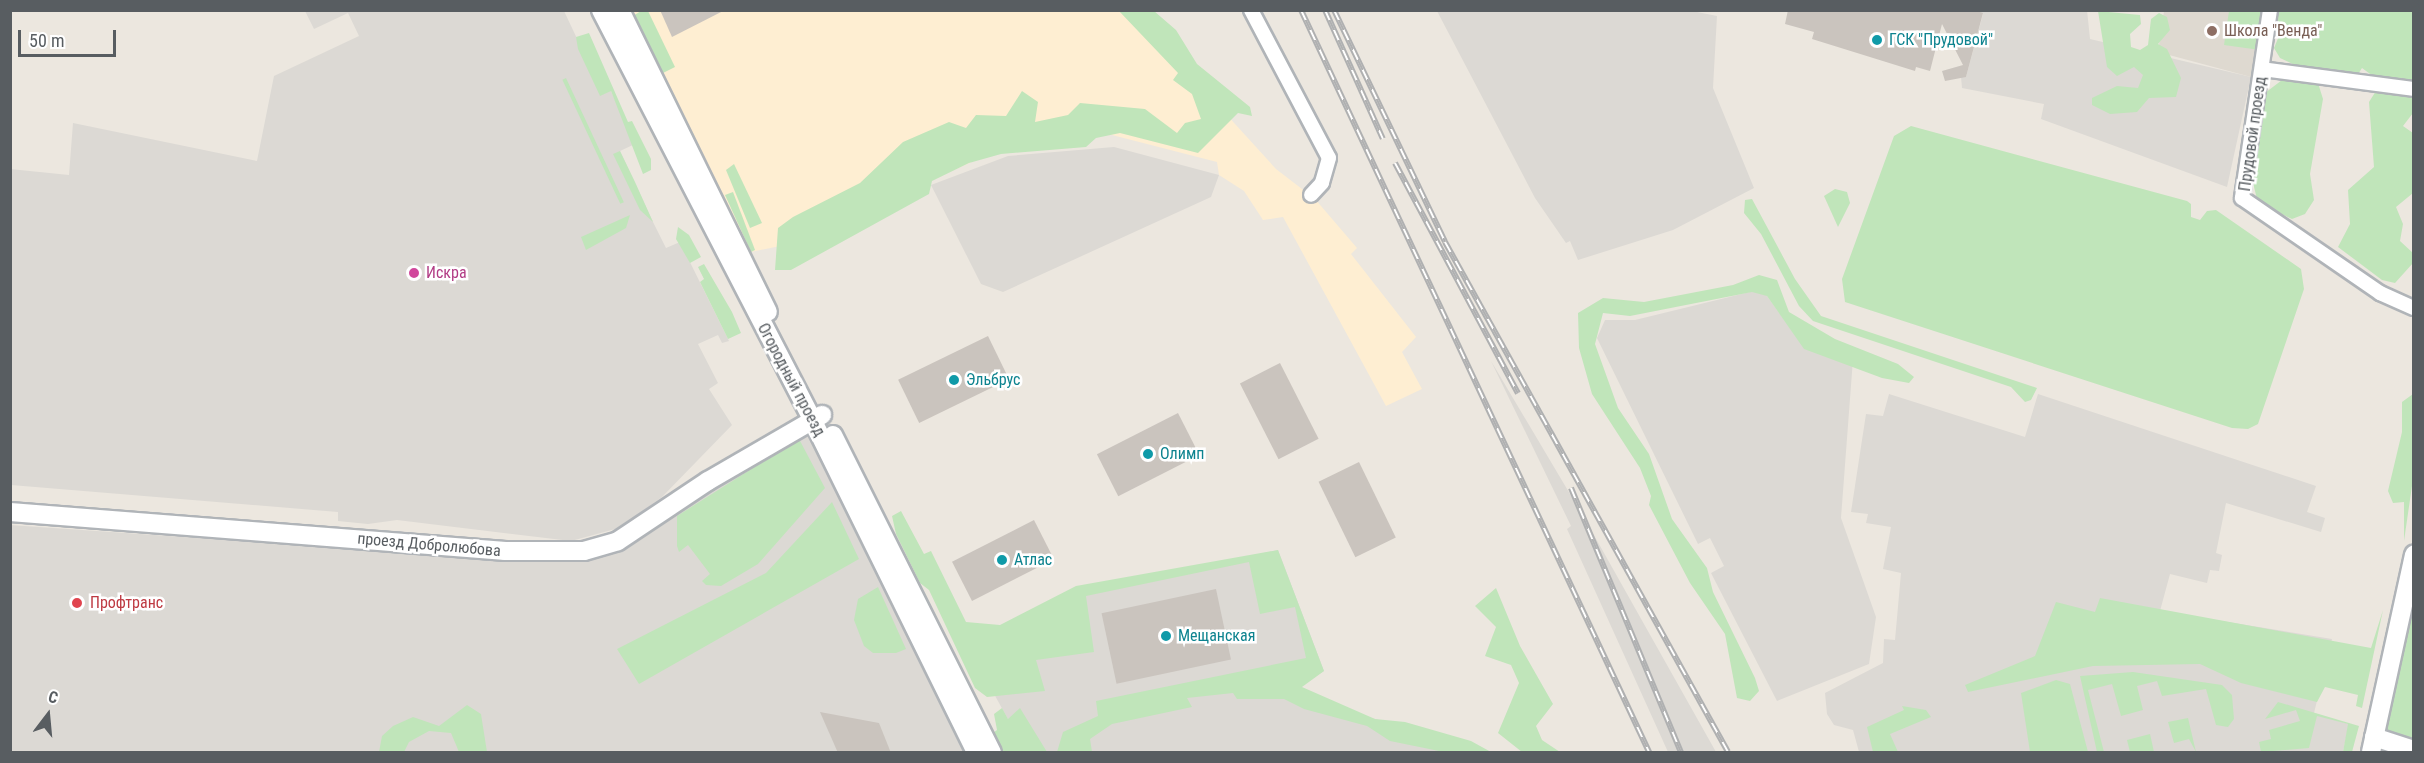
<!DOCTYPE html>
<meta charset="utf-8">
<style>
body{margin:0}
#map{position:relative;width:2424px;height:763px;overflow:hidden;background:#ece7df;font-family:"Roboto Condensed",sans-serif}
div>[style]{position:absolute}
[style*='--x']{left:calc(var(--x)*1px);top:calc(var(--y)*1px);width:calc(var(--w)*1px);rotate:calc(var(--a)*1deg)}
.commercial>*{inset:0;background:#feeed2}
.industrial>*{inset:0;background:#dcd9d4}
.education>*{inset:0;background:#ded9d0}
.green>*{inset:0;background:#c0e5ba;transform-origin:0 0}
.building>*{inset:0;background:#cac4be;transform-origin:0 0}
.roads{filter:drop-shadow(2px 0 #b0b4b8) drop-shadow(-2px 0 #b0b4b8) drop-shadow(0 2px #b0b4b8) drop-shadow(0 -2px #b0b4b8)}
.street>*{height:14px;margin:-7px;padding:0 7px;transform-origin:7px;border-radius:7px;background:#fff}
.secondary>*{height:18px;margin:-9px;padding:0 9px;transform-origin:9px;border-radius:9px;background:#fff}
.rail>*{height:6px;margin-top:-3px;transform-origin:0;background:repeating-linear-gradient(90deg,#fff 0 11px,#afb0b1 0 22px);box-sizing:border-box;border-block:2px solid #afb0b1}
.dots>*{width:16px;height:16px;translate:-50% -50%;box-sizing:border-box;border:3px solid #fff;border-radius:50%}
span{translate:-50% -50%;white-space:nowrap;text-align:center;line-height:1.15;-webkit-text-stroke:5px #fff;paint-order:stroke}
.education-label{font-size:16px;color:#785e54}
.left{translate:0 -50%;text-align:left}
.culture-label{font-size:16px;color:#0d838f}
.street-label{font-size:16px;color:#585d61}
.hotel-label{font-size:16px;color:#b23c85}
.health-label{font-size:16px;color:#be3a42}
.frame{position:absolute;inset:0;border:12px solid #585d61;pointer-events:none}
.north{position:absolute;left:18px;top:685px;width:60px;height:60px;-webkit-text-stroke:4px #fff;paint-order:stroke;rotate:16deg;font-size:16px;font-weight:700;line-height:24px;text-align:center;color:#585d61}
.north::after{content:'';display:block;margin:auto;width:21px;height:27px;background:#585d61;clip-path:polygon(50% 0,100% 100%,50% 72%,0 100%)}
.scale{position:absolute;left:18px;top:30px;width:98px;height:27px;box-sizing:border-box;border:3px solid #585d61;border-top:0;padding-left:8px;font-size:18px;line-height:21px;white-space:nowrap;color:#585d61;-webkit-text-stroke:4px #fff;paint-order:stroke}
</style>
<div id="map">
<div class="commercial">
<i style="clip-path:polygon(631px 11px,1132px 11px,1276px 169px,1315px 199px,1357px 248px,1351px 254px,1416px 337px,1402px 352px,1422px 389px,1386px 406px,1283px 217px,1263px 220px,1244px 191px,1219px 175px,1217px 162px,1112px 135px,1027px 137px,790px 244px,751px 252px)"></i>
</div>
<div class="industrial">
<i style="clip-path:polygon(1687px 10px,1717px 16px,1713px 88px,1754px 188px,1673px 230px,1578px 260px,1570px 241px,1566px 243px,1535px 198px,1437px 11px)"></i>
<i style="clip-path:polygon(2087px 10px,2090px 39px,2251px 77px,2227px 187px,2041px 119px,2044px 104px,1962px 88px,1961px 77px,1966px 77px,1983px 14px,1978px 11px)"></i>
<i style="clip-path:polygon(305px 11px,564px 11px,581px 47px,589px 43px,635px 144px,620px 151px,653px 222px,666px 248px,680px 242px,729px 341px,722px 343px,718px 335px,698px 344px,718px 383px,709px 389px,732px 425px,662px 497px,619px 528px,571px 541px,397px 520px,368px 524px,338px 521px,338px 512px,11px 485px,10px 169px,69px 175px,73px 123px,257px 161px,274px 76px,359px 36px,348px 13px,314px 29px)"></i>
<i style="clip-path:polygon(1114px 147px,1219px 175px,1211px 197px,1003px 292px,981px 284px,931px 185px,1008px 156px)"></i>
<i style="clip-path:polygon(1762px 289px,1805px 349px,1853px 359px,1841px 518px,1876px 617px,1869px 664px,1777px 701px,1711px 573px,1724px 566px,1710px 538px,1698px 544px,1597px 338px,1605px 320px,1635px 320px)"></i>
<i style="clip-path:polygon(1491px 361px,1586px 521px,1716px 752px,1668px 752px,1567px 529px,1571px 526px)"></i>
<i style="clip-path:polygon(1889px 394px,2025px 437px,2038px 394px,2316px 486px,2307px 512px,2325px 518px,2321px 532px,2226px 503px,2216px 553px,2222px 555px,2219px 571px,2210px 570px,2207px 583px,2170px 574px,2160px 611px,2332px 639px,2314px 713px,2349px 724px,2343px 752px,1859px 752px,1853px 730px,1834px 725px,1827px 714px,1825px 693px,1883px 663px,1884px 639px,1895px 640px,1901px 573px,1883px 569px,1891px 527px,1866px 523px,1868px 514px,1851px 512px,1866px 414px,1883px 416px)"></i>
<i style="clip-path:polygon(804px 434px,811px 438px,968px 752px,11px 752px,10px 525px,458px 556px,584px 559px)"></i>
<i style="clip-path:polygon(1278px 550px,1324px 671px,1289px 694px,1489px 752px,1026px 752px,971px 652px,1065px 595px)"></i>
</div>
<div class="education">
<i style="clip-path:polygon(2164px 11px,2266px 11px,2257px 74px,2251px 77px,2158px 52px)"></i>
</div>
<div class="green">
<i style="clip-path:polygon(641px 11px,648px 11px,675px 67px,661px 74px,633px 16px)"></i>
<i style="clip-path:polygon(1119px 11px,1154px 11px,1176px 30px,1197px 64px,1250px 107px,1252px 116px,1238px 113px,1198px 153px,1120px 133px,1096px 138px,1086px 147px,1001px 154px,969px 163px,932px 181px,929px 194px,791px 270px,775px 270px,778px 228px,793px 217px,860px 183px,903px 142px,949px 122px,966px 128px,976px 115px,1006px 116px,1022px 91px,1038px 102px,1035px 122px,1068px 115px,1080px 103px,1145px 109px,1177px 133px,1185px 123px,1201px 119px,1192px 94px,1173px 80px,1178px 73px)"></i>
<i style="clip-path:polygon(2098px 11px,2140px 15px,2141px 24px,2130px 34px,2131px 47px,2140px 50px,2148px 45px,2151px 19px,2159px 13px,2167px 17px,2170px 30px,2158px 44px,2167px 49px,2181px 78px,2176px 97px,2149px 98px,2137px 112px,2110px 114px,2092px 105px,2092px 98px,2117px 86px,2138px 88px,2143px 75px,2134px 67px,2117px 76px,2107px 67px)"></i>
<i style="clip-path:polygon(2229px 11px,2413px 11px,2413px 88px,2377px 79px,2362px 68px,2355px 79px,2299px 67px,2280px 58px,2274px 48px,2282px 29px,2272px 11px,2260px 50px,2224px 45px)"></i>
<i style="clip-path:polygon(589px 33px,628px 122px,632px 121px,651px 159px,651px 170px,643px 174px,611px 91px,600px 96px,578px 49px,576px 37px)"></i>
<i style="clip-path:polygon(2286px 77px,2318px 83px,2323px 99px,2310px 174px,2314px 200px,2305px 214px,2292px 219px,2258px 203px,2252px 179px,2265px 93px)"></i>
<i style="left:566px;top:78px;width:137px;height:4px;rotate:65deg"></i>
<i style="clip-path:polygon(2376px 91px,2413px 94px,2413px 113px,2403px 126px,2413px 133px,2413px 193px,2396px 207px,2403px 224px,2400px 241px,2413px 253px,2413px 263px,2395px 283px,2382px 280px,2338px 247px,2350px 224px,2348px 190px,2374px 167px,2369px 102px)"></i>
<i style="clip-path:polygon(1911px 126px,2187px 201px,2191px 204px,2191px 217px,2200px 220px,2207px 211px,2216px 210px,2301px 269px,2304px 289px,2258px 424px,2248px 429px,2232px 428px,1845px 302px,1842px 279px,1894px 136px)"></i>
<i style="clip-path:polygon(620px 151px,635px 182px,653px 222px,640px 210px,613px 154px)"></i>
<i style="clip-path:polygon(734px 164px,762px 223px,750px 228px,726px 170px)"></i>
<i style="clip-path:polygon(1835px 189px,1847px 192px,1850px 203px,1838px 227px,1824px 196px)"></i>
<i style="clip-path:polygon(733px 192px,755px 250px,751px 252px,725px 195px)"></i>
<i style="clip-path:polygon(1752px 199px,1795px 279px,1821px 316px,2037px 388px,2031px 400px,2025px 402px,2011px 387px,1813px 321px,1799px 306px,1761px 234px,1744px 213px,1745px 200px)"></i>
<i style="clip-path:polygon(630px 215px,626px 228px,586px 250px,581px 237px)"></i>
<i style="clip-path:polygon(678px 227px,689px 235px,701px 257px,690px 263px,676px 239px)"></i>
<i style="clip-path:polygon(704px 264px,732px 312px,741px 333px,728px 339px,700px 282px,704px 279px,698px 267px)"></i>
<i style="clip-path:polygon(1759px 275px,1777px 280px,1789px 312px,1835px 339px,1898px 364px,1914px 377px,1909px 383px,1882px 378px,1804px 349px,1767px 296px,1752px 292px,1630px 316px,1603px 313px,1595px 344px,1618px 408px,1649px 454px,1672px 519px,1707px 568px,1713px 592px,1755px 678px,1759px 691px,1750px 701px,1737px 698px,1725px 634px,1690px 583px,1649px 505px,1651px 496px,1640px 468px,1592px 394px,1579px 348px,1578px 313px,1603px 298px,1644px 302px,1733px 285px)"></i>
<i style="clip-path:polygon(2413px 394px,2413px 479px,2404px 541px,2404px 502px,2393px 503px,2388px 491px,2402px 432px,2402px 402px)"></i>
<i style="clip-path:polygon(799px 439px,825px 488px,758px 564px,721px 586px,706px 585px,702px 581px,710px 574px,688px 545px,679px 552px,677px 546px,677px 516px)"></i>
<i style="clip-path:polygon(832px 502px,859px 559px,639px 684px,617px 649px,766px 573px)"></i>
<i style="clip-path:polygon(901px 511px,924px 554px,931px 551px,966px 622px,1000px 625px,1076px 586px,1278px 550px,1324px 671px,1302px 687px,1375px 719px,1405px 722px,1471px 741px,1491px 752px,1444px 752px,1390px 741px,1367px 726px,1304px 709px,1284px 699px,1237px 699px,1233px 693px,1187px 698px,1192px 707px,1112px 724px,1090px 739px,1092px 752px,1057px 752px,1063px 732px,1098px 716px,1096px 701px,1306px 658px,1295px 607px,1260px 614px,1249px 562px,1086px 596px,1094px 652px,1036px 660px,1045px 691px,987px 697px,975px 688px,929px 590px,920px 583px,896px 534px,892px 516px)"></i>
<i style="clip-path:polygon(878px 587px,906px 649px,896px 653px,873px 653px,864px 646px,854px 620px,858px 599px)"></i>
<i style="clip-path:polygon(1496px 588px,1520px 646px,1553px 704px,1536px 726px,1542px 740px,1560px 752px,1522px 752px,1498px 733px,1519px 683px,1511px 665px,1485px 656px,1496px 627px,1475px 606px)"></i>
<i style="clip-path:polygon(2100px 598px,2371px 648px,2383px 610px,2362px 708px,2356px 706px,2358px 695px,2325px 687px,2317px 702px,2241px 683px,2200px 664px,2093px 666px,1968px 692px,1965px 685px,2035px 656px,2056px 602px,2095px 612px)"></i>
<i style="clip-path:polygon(2413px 599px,2413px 740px,2388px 731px,2385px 725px)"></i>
<i style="clip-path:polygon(2133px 672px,2222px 685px,2232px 695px,2234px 719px,2228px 727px,2216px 725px,2206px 689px,2162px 696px,2157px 681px,2137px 686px,2143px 710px,2121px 716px,2112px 684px,2088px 690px,2104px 752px,2097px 752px,2080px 676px)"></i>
<i style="clip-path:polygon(2056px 680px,2070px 684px,2088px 752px,2030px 752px,2021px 693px)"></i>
<i style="clip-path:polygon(2278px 702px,2359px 726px,2352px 752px,2343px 752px,2348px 724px,2317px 716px,2309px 748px,2261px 752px,2259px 742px,2271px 739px,2269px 730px,2300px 721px,2296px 710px,2265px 719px)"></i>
<i style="clip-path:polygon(467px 705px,481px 714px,487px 752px,459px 752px,451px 733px,429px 731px,409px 742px,404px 752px,379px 752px,382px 736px,393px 726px,413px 717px,439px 726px)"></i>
<i style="clip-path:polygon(1902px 706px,1926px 710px,1931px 717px,1890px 734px,1898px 752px,1873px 752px,1867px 727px,1904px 710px)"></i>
<i style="clip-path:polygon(1002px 708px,1008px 719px,1020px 708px,1047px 752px,1003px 752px,993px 733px,997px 730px,994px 714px)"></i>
<i style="clip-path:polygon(2188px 718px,2196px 752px,2189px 739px,2174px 743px,2168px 722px)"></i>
<i style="clip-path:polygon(2150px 734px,2154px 752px,2130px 752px,2127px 740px)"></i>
</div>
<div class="building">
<i style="clip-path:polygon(660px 10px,725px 10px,672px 37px)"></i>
<i style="clip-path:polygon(1788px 10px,1974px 10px,1983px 13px,1966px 77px,1945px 81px,1942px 71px,1963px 65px,1942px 24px,1930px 71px,1916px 67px,1915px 71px,1812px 39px,1814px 32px,1785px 24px)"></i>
<i style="left:988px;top:336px;width:48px;height:100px;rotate:64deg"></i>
<i style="left:1280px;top:363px;width:85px;height:45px;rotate:63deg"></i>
<i style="left:1178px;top:413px;width:47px;height:91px;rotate:63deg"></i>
<i style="left:1359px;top:462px;width:84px;height:45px;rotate:64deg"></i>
<i style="left:1034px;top:520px;width:44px;height:92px;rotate:63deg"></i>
<i style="left:1216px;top:589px;width:72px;height:117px;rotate:78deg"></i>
<i style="clip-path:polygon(820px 712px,879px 723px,891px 753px,838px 753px)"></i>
</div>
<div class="roads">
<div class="street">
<i style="--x:1251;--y:10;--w:167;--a:62.2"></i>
<i style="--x:1329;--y:158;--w:26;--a:106"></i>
<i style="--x:1322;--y:183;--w:16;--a:133"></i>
<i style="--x:2270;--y:10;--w:190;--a:98.5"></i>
<i style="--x:2242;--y:198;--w:168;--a:34.5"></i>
<i style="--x:2380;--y:293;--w:37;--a:24"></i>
<i style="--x:2262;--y:69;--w:153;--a:7.5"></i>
</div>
<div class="secondary">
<i style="--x:601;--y:10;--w:460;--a:62.7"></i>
<i style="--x:812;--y:419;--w:371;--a:63.8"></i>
<i style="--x:620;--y:10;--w:336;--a:63.9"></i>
<i style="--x:833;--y:435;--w:355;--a:63.4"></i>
<i style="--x:10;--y:512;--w:497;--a:4.5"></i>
<i style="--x:505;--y:551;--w:79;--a:0"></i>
<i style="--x:584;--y:551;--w:35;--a:-16"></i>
<i style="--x:618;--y:541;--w:108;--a:-33.7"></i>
<i style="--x:708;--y:481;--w:132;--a:-30.1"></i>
<i style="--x:2374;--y:737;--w:42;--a:18"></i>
<i style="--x:2371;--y:752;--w:202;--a:-77.7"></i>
</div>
</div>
<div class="rail">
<i style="--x:1301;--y:10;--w:820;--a:64.87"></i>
<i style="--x:1325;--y:10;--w:141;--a:65.8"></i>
<i style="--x:1334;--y:10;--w:257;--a:64.4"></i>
<i style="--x:1445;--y:242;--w:583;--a:60.97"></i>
<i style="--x:1395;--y:163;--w:261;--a:61.9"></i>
<i style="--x:1571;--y:488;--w:286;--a:67.4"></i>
</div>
<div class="dots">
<i style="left:2212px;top:31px;background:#8d6e63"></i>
<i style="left:1877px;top:40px;background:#0f9aa8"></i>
<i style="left:414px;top:273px;background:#d1479c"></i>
<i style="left:954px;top:380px;background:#0f9aa8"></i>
<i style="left:1148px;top:454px;background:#0f9aa8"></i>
<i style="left:1002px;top:560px;background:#0f9aa8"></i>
<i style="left:77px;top:603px;background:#e0444e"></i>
<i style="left:1166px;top:636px;background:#0f9aa8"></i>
</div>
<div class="education-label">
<span class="left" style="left:2224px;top:31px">Школа "Венда"</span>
</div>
<div class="culture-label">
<span class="left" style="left:1889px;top:40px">ГСК "Прудовой"</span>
<span class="left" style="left:966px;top:380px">Эльбрус</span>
<span class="left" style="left:1160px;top:454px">Олимп</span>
<span class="left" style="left:1014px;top:560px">Атлас</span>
<span class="left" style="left:1178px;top:636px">Мещанская</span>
</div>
<div class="street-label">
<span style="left:2253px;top:134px;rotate:-82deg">Прудовой проезд</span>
<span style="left:791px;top:380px;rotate:62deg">Огородный проезд</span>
<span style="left:429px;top:545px;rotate:5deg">проезд Добролюбова</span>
</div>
<div class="hotel-label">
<span class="left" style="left:426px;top:273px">Искра</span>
</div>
<div class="health-label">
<span class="left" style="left:90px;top:603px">Профтранс</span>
</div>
<div class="frame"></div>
<div class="north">С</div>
<div class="scale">50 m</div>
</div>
